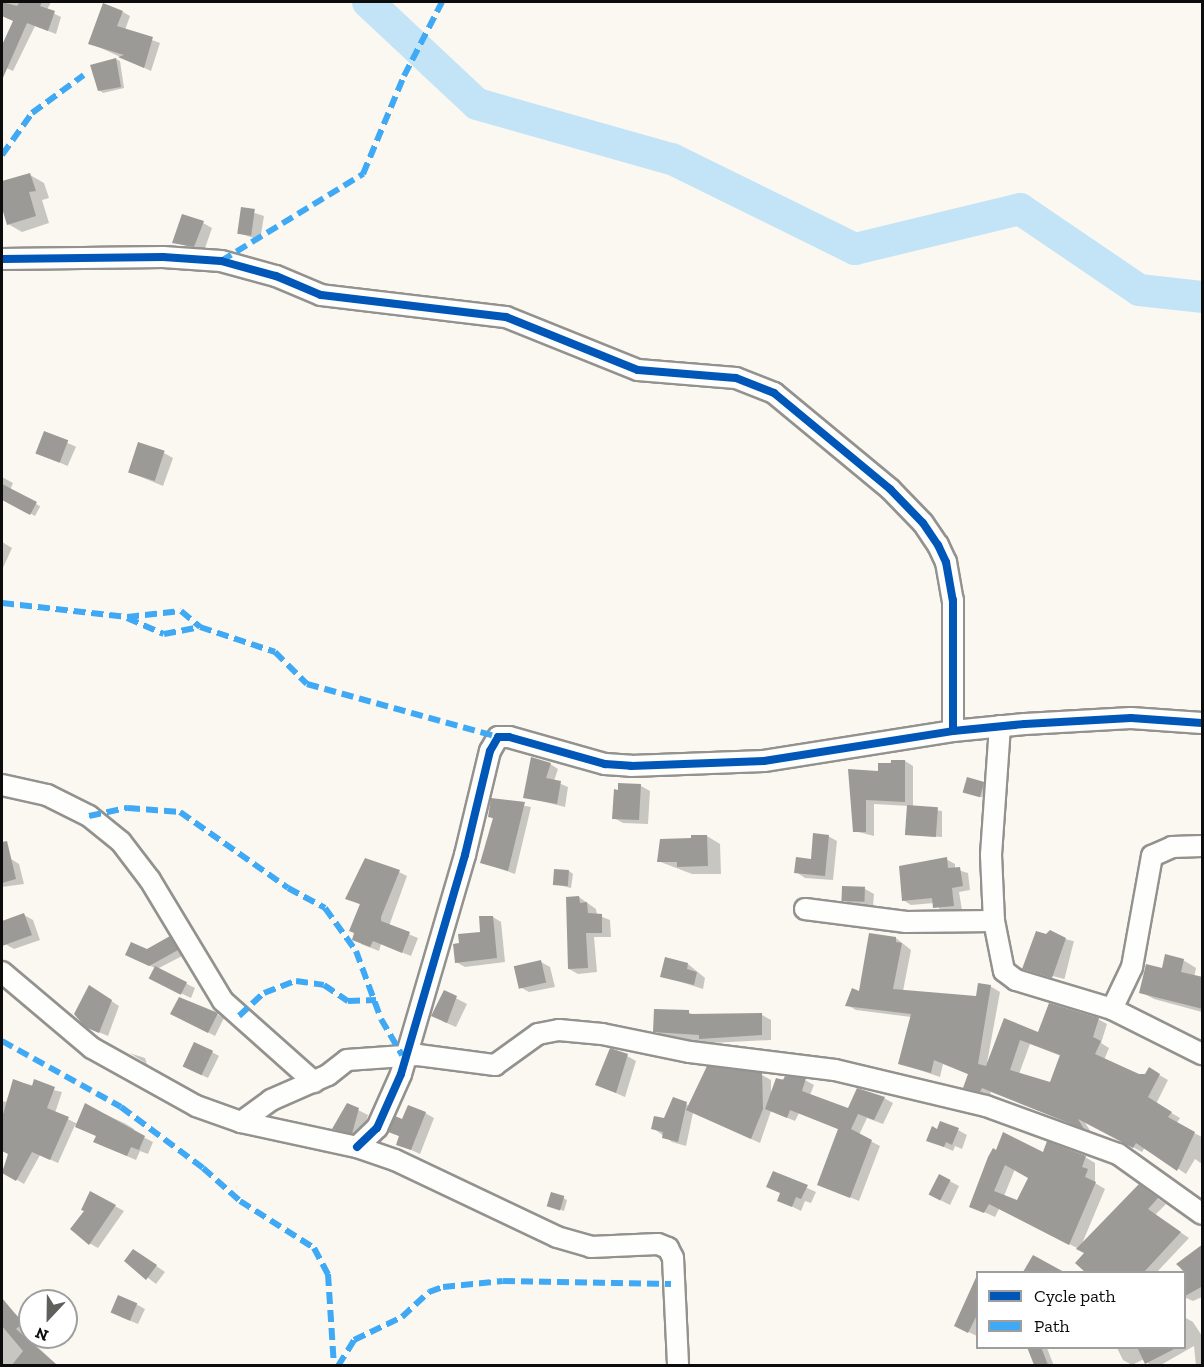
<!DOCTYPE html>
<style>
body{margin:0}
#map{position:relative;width:1204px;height:1367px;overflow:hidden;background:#faf8f0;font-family:"Zilla Slab",serif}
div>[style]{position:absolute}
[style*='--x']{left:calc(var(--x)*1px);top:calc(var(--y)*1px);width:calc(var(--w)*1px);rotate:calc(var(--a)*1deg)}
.shadow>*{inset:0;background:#0003;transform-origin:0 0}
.river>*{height:32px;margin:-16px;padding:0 16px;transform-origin:16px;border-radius:16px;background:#c3e4f7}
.building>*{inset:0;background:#9c9a96;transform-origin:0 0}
.roads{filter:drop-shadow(2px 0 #93928f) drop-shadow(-2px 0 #93928f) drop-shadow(0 2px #93928f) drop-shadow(0 -2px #93928f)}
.minor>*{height:20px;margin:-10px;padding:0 10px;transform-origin:10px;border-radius:10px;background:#fefefd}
.quiet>*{height:6px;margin-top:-3px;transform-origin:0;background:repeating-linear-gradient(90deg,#3fa9f5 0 12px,transparent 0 18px)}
.cycleway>*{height:8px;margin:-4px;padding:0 4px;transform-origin:4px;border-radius:4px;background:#0057b8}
span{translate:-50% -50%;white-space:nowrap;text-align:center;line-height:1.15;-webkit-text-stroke:6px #fff;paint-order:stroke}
.frame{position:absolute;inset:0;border:3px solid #0c0c0c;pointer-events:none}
.legend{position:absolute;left:976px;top:1271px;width:210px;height:78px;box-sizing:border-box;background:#fff;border:2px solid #9e9e9e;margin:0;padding:8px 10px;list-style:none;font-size:18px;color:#0c0c0c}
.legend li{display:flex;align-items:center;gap:12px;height:30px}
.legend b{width:30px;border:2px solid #9e9e9e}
.north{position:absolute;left:18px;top:1289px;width:60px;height:60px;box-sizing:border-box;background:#fff;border:2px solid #9e9e9e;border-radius:50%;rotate:202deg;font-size:16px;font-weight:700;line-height:24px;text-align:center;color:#0c0c0c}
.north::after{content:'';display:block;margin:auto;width:21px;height:27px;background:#5f5f5c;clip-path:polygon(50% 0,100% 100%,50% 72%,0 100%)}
</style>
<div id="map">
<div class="shadow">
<i style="clip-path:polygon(2px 2px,51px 2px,47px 10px,61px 17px,56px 34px,35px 26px,13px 71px,2px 66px,2px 48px,14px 21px,2px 16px)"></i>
<i style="clip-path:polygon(123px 12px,130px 16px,125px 30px,160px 43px,151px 71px,90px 43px)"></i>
<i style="clip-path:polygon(116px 59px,120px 61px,124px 88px,103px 93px,99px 90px)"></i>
<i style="clip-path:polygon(30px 175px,44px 183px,49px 198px,42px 200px,49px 223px,22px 232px,8px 224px,2px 183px)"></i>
<i style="clip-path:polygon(242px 209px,264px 216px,260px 240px,238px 233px)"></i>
<i style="clip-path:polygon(203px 223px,212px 228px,204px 251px,174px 242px)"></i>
<i style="left:45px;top:433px;width:34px;height:21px;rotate:24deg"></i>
<i style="clip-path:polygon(164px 453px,173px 458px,163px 486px,129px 472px)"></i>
<i style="clip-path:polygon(2px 477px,13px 483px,8px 495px,2px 493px)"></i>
<i style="left:19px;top:495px;width:24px;height:11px;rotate:28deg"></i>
<i style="clip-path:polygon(2px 542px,12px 548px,2px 570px)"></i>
<i style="clip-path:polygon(905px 761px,913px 766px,913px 807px,942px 811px,942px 837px,909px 835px,909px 806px,874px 804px,874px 836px,854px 831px,850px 771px,880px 773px,880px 764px)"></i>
<i style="clip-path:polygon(550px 764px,558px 769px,554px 781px,568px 787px,565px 807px,525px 797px)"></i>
<i style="clip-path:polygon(983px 784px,987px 786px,984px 798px,969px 793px)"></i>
<i style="clip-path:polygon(641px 786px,650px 791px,648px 824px,623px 823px,614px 818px)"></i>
<i style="clip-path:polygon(492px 800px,531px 807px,515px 874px,482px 862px,494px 819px,490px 817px)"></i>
<i style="clip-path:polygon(707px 836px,720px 844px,721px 874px,692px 874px,658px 861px)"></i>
<i style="clip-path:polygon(828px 836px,837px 841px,833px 880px,805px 878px,796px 872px,812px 860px)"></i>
<i style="clip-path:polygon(11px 859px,19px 864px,24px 884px,2px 887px,2px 860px)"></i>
<i style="clip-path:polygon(946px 859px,955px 864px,955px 869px,968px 873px,970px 890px,959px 892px,962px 910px,943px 912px,934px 903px,911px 905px,903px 900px)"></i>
<i style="clip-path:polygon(569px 871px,573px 874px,571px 888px,554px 884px)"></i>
<i style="clip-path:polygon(399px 872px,407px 876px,389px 926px,418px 938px,411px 956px,381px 944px,379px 951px,361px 944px,361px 905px,347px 898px)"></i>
<i style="clip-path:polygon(865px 889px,874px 894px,873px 906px,852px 905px,843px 900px)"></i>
<i style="clip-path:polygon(579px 897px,596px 909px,597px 915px,610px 920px,611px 937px,594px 937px,597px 972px,578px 974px,569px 969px)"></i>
<i style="clip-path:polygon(24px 915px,33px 920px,40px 940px,14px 949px,5px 944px,2px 923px)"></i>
<i style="clip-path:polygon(493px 917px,501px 922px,505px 962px,465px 967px,456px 962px)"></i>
<i style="left:1037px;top:932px;width:38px;height:39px;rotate:14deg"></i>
<i style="clip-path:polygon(170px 938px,184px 955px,157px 969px,195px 988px,191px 998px,159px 983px,155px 968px,134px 959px)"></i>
<i style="clip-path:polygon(evenodd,896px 938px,911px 950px,903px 991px,977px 998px,990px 986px,1000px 992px,987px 1063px,1005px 1020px,1039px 1034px,1098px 1019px,1107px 1024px,1101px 1043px,1109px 1048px,1104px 1060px,1138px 1075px,1146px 1076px,1149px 1069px,1168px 1080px,1156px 1104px,1180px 1118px,1176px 1124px,1202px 1137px,1202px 1164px,1195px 1159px,1186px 1174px,1145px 1147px,1142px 1152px,1084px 1121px,1091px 1132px,991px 1092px,989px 1096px,974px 1093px,965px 1087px,970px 1075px,943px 1064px,940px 1077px,899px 1063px,911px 1017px,856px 1010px,847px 1005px,860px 994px,896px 938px,1030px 1044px,1061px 1056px,1051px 1084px,1019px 1074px,1030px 1044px)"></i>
<i style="clip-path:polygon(1183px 960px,1196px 968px,1194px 978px,1202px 982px,1202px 1012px,1154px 999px,1141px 992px,1163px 970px)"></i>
<i style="clip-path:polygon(541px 962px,550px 967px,555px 987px,529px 992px,520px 987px)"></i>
<i style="clip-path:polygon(688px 964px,705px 978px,703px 989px,662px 976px)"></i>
<i style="clip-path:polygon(90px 987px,119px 1006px,108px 1036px,96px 1031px)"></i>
<i style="clip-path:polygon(444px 992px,467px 1004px,456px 1027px,442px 1021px)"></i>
<i style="clip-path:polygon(688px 1012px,696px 1016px,762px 1015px,771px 1020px,771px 1040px,710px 1043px,664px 1037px,655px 1031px)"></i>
<i style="clip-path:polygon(217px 1014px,224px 1018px,215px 1036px,179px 1017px)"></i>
<i style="clip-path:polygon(212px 1052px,219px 1056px,208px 1078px,191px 1070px)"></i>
<i style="clip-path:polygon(129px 1053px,145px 1058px,147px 1064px,133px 1055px)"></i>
<i style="clip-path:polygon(627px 1056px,636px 1061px,625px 1097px,597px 1085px)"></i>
<i style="clip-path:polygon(762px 1075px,771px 1080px,771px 1094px,777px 1079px,805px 1080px,814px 1085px,810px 1095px,849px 1110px,884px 1098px,893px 1103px,883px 1124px,867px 1118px,859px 1135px,880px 1146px,859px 1201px,819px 1184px,840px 1130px,799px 1113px,795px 1121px,771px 1111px,760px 1143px,693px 1113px,686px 1146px,672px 1142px,653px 1128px,686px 1104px,689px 1106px)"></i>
<i style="clip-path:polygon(14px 1081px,62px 1092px,55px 1113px,78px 1124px,86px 1105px,126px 1124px,134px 1129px,133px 1132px,153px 1142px,148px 1154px,140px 1151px,136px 1160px,103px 1146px,95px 1142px,97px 1136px,75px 1125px,58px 1163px,40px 1155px,24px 1184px,2px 1171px,10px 1154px,2px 1150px,2px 1101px,6px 1102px)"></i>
<i style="clip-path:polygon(348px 1105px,368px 1115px,361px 1138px,334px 1128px)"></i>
<i style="clip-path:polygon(425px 1113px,434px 1118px,420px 1154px,398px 1144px,400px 1137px,390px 1131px,403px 1121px)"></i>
<i style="clip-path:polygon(958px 1130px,967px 1135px,962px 1149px,955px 1146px,953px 1151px,928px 1140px,938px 1131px)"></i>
<i style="clip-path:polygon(evenodd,1044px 1154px,1085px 1157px,1095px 1163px,1095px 1183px,1105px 1189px,1081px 1246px,1139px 1186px,1166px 1204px,1155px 1215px,1189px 1238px,1157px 1272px,1087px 1272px,1077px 1263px,1087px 1253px,999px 1209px,995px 1217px,971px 1206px,989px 1158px,1044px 1154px,1015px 1169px,1030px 1178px,1018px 1202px,1004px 1196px,1015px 1169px)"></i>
<i style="clip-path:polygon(774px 1173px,816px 1192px,811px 1203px,805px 1201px,801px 1211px,779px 1200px,782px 1193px)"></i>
<i style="clip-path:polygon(940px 1176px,959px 1186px,950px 1205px,940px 1200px)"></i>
<i style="clip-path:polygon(91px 1193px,124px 1211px,98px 1248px,89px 1243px,87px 1211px)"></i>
<i style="clip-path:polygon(563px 1198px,567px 1200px,564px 1211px,553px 1207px)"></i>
<i style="clip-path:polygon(1202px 1246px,1202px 1297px,1193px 1301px,1184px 1297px,1188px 1281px,1178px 1264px)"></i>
<i style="clip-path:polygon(142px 1256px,165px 1272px,156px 1284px,126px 1261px)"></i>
<i style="clip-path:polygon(978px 1300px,978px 1334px,977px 1336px,964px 1330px)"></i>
<i style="clip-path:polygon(136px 1304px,145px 1309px,138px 1324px,121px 1317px)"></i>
<i style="clip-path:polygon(8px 1307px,30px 1328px,24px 1334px,58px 1366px,2px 1366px,2px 1312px)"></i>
<i style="clip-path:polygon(1184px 1317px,1193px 1322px,1202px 1336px,1202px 1366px,1196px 1366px,1194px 1346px,1159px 1366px,1151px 1366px,1144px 1359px,1132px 1365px,1123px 1360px,1117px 1348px,1184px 1348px)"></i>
<i style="clip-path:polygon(1029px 1348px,1047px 1348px,1054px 1366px,1036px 1366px)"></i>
</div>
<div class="river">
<i style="--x:368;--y:2;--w:149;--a:43.1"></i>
<i style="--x:477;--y:104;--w:203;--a:15.8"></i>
<i style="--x:672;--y:159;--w:204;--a:26.2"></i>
<i style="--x:855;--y:249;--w:170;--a:-13.6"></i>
<i style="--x:1020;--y:209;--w:144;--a:34.2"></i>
<i style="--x:1139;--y:290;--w:63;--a:6.3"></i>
</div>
<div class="building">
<i style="clip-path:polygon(2px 2px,17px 6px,20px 2px,42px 2px,40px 6px,55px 11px,48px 31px,27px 23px,2px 80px,2px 45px,13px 21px,2px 16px)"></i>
<i style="clip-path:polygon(103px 3px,123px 11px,117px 26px,153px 37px,144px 68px,118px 57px,124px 55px,88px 44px)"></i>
<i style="clip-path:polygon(116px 58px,121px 87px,98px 91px,90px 65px)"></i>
<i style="clip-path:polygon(30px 173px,36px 191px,29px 192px,36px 216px,7px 225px,2px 208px,2px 181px)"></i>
<i style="left:241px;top:207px;width:14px;height:27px;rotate:8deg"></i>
<i style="clip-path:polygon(182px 214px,204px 221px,194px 247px,172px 243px)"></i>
<i style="left:44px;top:431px;width:26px;height:24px;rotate:21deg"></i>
<i style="left:138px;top:442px;width:28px;height:32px;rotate:18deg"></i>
<i style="clip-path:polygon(2px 484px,37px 502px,30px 515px,2px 500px)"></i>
<i style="clip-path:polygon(531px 757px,551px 763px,546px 778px,561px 781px,557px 804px,523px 798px)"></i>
<i style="clip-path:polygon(891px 760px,905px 760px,905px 802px,866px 800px,866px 832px,853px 832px,848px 769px,878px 771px,878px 763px,891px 763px)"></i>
<i style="left:967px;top:777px;width:18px;height:16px;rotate:16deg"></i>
<i style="clip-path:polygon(618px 783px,641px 784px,639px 820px,612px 819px,614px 789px,618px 790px)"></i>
<i style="clip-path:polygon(491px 798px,525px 802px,508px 871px,480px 863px,493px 818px,488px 817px)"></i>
<i style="left:907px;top:805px;width:31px;height:30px;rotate:4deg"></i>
<i style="clip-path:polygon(813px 833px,829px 835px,825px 876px,794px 873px,796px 857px,811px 859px)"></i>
<i style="clip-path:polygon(691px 835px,707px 835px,708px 866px,677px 867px,677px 862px,657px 862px,660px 839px,691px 838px)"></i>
<i style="clip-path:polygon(7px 841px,16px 879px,2px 883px,2px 842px)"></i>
<i style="clip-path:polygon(947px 857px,948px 868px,960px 867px,963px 886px,952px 888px,954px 906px,933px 908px,932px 898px,902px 901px,899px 866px)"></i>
<i style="clip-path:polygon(365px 858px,400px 870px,381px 917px,381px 921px,410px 932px,402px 953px,373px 941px,370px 947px,352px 940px,354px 933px,349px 931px,360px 904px,345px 899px)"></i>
<i style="left:554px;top:869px;width:15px;height:16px;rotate:4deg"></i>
<i style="left:842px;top:886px;width:23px;height:15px;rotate:2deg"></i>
<i style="clip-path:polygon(579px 896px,580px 903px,587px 902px,588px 913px,602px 914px,602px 933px,586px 933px,588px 968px,568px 969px,566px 897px)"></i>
<i style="clip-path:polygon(24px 913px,32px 935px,2px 946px,2px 921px)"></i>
<i style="clip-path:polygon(479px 916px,493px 916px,497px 958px,455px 963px,453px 944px,459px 943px,458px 934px,480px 932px)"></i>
<i style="clip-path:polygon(1050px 930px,1066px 938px,1052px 978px,1022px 969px,1036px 931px,1046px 934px)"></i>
<i style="clip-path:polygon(evenodd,869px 933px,896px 937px,896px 942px,902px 943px,893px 989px,976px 996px,978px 983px,991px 985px,978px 1064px,986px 1066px,1004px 1018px,1038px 1032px,1049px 1003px,1099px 1018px,1093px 1037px,1101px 1041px,1095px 1054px,1139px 1074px,1145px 1074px,1149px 1067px,1160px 1074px,1148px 1097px,1172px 1112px,1168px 1117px,1195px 1132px,1177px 1171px,1136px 1143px,1133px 1148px,1078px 1119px,1084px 1129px,982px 1088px,980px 1092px,963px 1088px,968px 1074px,934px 1060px,931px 1073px,898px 1064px,911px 1014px,845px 1006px,852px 988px,859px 991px,869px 933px,1020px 1040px,1060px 1055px,1050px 1082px,1010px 1070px,1020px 1040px)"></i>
<i style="clip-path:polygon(170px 936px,178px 950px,149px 966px,125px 955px,131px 942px,147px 949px)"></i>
<i style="clip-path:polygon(1165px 954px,1184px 959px,1181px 972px,1203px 977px,1203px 1009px,1139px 993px,1146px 964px,1162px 968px)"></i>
<i style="clip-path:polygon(665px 957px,688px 963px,687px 969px,697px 972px,694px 985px,660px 977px)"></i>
<i style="left:541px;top:960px;width:23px;height:28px;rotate:77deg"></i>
<i style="left:155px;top:966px;width:36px;height:14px;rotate:27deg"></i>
<i style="clip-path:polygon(89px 985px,112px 1000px,99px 1033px,85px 1027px,74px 1014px)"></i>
<i style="clip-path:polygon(444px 990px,457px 996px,447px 1023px,431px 1016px)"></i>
<i style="clip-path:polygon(179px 997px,218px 1013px,208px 1033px,170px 1014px)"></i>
<i style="clip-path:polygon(654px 1009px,689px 1010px,689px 1014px,762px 1013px,762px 1035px,699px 1039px,699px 1035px,653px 1032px)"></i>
<i style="left:194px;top:1042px;width:21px;height:27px;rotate:25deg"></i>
<i style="clip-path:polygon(610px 1048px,628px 1054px,616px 1093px,595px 1085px)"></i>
<i style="clip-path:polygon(707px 1066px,762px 1073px,763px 1109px,751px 1139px,686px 1110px)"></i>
<i style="clip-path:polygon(785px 1076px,806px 1078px,802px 1091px,848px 1108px,857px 1088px,885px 1097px,874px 1120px,858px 1114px,851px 1129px,872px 1140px,850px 1198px,817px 1185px,838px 1129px,790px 1110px,787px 1118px,765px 1109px,776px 1078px,783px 1080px)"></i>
<i style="clip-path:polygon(13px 1079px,32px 1086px,34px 1079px,55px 1087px,47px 1108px,69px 1117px,50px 1160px,32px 1152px,16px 1181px,2px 1173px,8px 1154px,2px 1151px,2px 1118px)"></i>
<i style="clip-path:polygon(673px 1097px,687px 1102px,678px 1142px,662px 1138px,663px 1132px,651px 1129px,654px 1116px,664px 1118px)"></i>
<i style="clip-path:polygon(85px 1103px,145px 1136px,139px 1150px,131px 1147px,127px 1156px,93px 1142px,96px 1136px,75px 1127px)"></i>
<i style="clip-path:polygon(347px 1103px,359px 1108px,352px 1134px,332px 1129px)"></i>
<i style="clip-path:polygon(408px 1105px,426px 1112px,411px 1150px,396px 1145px,399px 1136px,388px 1132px,395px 1116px,402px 1119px)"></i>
<i style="clip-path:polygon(940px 1121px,959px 1128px,952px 1145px,946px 1142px,944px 1147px,926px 1141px,932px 1126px,937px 1129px)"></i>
<i style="clip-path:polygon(evenodd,1003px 1132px,1043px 1152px,1047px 1141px,1086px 1156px,1082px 1167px,1088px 1169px,1085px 1177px,1096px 1182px,1069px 1245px,989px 1204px,984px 1213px,969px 1207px,988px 1157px,993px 1148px,996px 1150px,1003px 1132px,1005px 1165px,1028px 1178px,1017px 1200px,994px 1191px,1005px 1165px)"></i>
<i style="clip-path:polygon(773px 1171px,808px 1185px,801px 1199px,796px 1197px,792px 1207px,777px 1201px,780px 1193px,766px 1187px)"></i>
<i style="left:939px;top:1174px;width:13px;height:23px;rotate:27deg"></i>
<i style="clip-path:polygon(1139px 1184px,1158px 1198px,1148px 1209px,1181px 1232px,1144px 1272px,1085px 1272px,1075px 1263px,1084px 1253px,1076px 1249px)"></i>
<i style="clip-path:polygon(90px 1191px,116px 1205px,89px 1245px,70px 1229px,84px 1211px,81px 1210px)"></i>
<i style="left:551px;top:1192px;width:14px;height:15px;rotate:17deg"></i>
<i style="clip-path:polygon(1203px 1244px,1203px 1286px,1185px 1296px,1185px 1272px,1176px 1264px)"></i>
<i style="clip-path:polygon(133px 1249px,157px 1265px,146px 1280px,124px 1261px)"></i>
<i style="clip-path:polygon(1033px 1255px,1064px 1272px,1023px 1272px)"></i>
<i style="clip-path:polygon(978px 1273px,978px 1313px,968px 1333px,954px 1326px)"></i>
<i style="left:118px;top:1295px;width:21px;height:19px;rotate:23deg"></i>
<i style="clip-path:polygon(2px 1298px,23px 1323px,16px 1329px,57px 1365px,12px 1365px,23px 1351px,2px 1326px)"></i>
<i style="clip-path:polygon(1027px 1347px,1041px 1347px,1048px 1365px,1034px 1365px)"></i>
<i style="clip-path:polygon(1137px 1347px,1178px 1347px,1145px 1364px)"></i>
</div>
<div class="roads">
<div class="minor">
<i style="--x:2;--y:259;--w:161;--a:-0.7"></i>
<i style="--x:163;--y:257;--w:58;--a:3.9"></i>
<i style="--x:221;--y:261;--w:57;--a:15.3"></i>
<i style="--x:276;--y:276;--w:49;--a:22.9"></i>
<i style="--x:321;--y:295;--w:186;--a:6.8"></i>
<i style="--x:506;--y:317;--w:142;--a:21.9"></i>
<i style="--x:638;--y:370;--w:98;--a:4.7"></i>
<i style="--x:736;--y:378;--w:41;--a:21.5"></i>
<i style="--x:774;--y:393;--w:151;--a:39.6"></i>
<i style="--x:890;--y:489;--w:47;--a:45.9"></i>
<i style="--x:923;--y:523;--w:27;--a:56"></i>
<i style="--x:938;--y:545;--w:19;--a:65"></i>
<i style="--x:946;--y:562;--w:39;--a:80"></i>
<i style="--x:953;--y:600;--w:131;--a:90"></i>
<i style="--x:1000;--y:726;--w:129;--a:94"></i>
<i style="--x:991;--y:855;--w:66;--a:87.4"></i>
<i style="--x:994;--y:921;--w:51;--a:78.7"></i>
<i style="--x:1004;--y:971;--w:15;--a:37"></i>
<i style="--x:1016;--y:980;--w:100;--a:16.8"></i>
<i style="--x:1112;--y:1009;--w:101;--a:26.6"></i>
<i style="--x:2;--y:785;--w:46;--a:12.5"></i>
<i style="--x:47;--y:795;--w:47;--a:26.6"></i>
<i style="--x:89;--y:816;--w:41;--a:39.1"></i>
<i style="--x:121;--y:842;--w:48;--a:52.7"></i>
<i style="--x:150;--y:880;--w:141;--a:58.9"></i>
<i style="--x:223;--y:1001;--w:122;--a:41.7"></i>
<i style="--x:805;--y:909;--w:102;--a:7.3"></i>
<i style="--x:906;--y:922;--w:88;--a:-0.7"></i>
<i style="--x:2;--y:972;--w:118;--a:40.2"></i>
<i style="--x:92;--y:1048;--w:119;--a:29.1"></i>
<i style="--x:196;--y:1106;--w:48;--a:19.6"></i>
<i style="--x:241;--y:1122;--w:119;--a:12.2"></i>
<i style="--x:357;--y:1147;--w:40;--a:18.9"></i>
<i style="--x:395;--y:1160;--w:179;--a:25.4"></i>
<i style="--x:557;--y:1237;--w:35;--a:16"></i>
<i style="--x:591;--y:1247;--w:67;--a:-2.6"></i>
<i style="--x:658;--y:1244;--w:11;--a:22"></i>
<i style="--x:668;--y:1248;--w:11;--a:63"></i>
<i style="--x:673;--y:1258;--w:108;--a:87.3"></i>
<i style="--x:1112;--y:1009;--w:47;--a:-64.5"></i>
<i style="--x:1132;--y:967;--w:113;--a:-79.8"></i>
<i style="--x:1152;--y:856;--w:22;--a:-24"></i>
<i style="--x:1172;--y:847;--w:30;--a:-2"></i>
<i style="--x:241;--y:1122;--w:37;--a:-36"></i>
<i style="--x:271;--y:1100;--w:62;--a:-23.7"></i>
<i style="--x:328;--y:1075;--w:24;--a:-38"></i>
<i style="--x:347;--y:1060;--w:71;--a:-4"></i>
<i style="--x:418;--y:1055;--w:78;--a:7.4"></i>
<i style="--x:495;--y:1065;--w:53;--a:-35.8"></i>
<i style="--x:538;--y:1034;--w:21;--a:-11"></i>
<i style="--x:559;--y:1030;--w:43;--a:5.3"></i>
<i style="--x:602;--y:1034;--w:90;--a:11.6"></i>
<i style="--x:690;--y:1052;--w:146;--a:7.1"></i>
<i style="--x:835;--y:1070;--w:155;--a:13.4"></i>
<i style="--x:986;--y:1106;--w:140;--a:20"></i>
<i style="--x:1118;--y:1154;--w:103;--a:35.5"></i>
<i style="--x:357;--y:1147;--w:28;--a:-44"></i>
<i style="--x:377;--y:1128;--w:59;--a:-66"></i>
<i style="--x:401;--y:1074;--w:228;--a:-73.7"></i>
<i style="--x:465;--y:855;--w:107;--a:-76.5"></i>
<i style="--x:490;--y:751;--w:16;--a:-60"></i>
<i style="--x:498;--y:737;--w:11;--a:0"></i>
<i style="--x:509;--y:737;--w:100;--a:15.7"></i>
<i style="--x:605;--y:764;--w:26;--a:4"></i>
<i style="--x:631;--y:766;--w:133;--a:-2.2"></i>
<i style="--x:764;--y:761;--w:191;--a:-9"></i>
<i style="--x:953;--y:731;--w:72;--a:-5.6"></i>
<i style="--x:1025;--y:724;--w:106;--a:-3.2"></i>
<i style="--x:1131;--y:718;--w:71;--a:4"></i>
</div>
</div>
<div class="quiet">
<i style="--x:2;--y:155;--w:52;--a:-54.5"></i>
<i style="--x:32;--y:113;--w:64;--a:-36.2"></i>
<i style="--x:221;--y:261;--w:167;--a:-31.5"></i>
<i style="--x:363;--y:174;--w:106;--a:-67.3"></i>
<i style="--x:404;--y:76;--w:83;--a:-62.8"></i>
<i style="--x:2;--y:603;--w:126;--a:6.4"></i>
<i style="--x:127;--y:617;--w:54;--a:-6.3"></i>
<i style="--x:181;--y:611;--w:25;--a:40"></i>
<i style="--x:200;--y:627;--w:79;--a:18.4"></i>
<i style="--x:275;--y:652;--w:45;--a:45"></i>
<i style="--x:307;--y:684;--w:198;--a:15.5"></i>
<i style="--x:127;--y:618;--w:40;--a:23.4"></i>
<i style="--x:164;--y:634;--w:37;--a:-11"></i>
<i style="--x:89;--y:816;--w:40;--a:-12"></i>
<i style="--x:128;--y:808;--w:52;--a:4.4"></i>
<i style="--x:180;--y:812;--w:132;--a:35.1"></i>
<i style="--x:288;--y:888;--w:42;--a:28.4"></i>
<i style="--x:325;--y:908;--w:53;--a:54.2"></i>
<i style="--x:356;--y:951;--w:72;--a:69.8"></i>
<i style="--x:381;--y:1019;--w:42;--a:59.7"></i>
<i style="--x:239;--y:1016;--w:34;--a:-43"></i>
<i style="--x:264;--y:993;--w:34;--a:-21"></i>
<i style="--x:296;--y:981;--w:28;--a:8"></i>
<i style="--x:324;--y:985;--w:29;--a:34"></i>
<i style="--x:348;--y:1001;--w:28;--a:-2"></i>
<i style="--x:2;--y:1041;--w:136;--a:29"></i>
<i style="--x:121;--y:1107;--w:102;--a:36.6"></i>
<i style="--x:203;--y:1168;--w:50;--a:41.7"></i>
<i style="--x:240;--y:1201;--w:88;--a:32.4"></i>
<i style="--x:314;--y:1248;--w:30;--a:62"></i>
<i style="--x:328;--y:1274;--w:92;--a:86.3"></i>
<i style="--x:338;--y:1366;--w:31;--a:-58"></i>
<i style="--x:354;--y:1340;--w:53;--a:-25.6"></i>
<i style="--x:402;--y:1317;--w:37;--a:-43"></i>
<i style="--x:429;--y:1292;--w:15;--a:-20"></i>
<i style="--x:443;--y:1287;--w:60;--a:-5.7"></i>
<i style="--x:503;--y:1281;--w:168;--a:1"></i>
</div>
<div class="cycleway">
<i style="--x:2;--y:259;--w:161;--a:-0.7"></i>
<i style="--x:163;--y:257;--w:58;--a:3.9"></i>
<i style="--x:221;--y:261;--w:57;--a:15.3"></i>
<i style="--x:276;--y:276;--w:49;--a:22.9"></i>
<i style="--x:321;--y:295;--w:186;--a:6.8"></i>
<i style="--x:506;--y:317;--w:142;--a:21.9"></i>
<i style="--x:638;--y:370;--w:98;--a:4.7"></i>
<i style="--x:736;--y:378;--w:41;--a:21.5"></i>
<i style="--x:774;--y:393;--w:151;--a:39.6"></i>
<i style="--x:890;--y:489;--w:47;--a:45.9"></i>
<i style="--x:923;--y:523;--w:27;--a:56"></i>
<i style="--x:938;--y:545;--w:19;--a:65"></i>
<i style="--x:946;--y:562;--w:39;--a:80"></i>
<i style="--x:953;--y:600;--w:131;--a:90"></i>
<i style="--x:357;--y:1147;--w:28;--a:-44"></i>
<i style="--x:377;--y:1128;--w:59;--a:-66"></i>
<i style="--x:401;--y:1074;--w:228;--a:-73.7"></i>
<i style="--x:465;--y:855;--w:107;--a:-76.5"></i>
<i style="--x:490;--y:751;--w:16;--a:-60"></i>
<i style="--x:498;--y:737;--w:11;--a:0"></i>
<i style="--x:509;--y:737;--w:100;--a:15.7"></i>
<i style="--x:605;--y:764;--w:26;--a:4"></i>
<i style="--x:631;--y:766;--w:133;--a:-2.2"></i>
<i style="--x:764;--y:761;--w:191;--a:-9"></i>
<i style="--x:953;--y:731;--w:72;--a:-5.6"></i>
<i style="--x:1025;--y:724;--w:106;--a:-3.2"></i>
<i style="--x:1131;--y:718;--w:71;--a:4"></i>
</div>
<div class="frame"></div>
<ul class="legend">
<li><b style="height:8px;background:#0057b8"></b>Cycle path</li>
<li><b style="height:8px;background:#3fa9f5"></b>Path</li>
</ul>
<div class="north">N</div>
</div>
